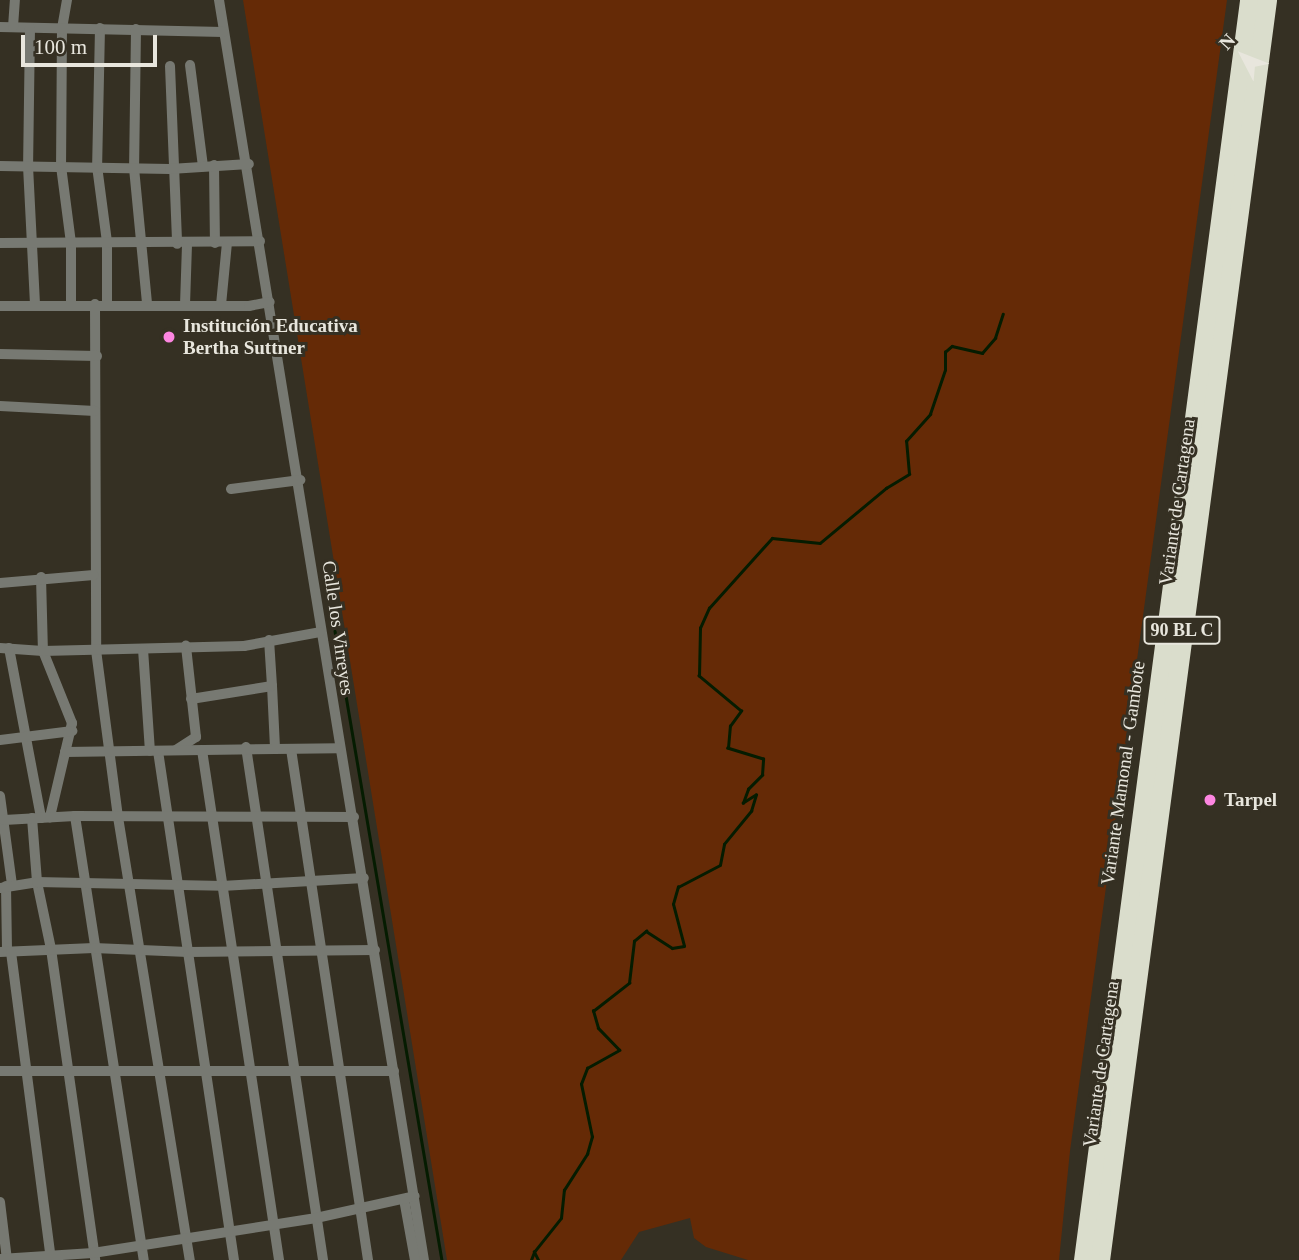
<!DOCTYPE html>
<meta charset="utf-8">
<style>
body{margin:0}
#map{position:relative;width:1299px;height:1260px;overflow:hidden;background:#353023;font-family:Georgia,serif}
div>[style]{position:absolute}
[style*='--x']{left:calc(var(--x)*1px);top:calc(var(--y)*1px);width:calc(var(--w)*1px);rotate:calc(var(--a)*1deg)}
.green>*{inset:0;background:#652a06}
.stream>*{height:2.5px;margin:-1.25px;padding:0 1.25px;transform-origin:1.25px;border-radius:1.25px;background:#051c01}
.street>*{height:10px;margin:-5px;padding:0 5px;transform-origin:5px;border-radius:5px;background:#777972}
.highway>*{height:19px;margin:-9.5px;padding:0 9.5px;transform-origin:9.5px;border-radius:9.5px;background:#daddcc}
.dots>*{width:19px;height:19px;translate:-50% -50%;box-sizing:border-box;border:4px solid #353023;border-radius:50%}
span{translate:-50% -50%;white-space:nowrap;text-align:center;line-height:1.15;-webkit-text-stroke:6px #353023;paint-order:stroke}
.shield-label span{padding:2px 5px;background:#353023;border:2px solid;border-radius:5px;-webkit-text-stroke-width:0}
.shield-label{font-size:18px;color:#e8e6dd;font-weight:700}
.poi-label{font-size:19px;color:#e8e6dd;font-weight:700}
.left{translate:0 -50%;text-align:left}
.street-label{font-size:19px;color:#e8e6dd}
.north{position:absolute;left:1208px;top:21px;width:70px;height:70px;-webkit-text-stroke:5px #353023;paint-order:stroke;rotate:312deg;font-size:19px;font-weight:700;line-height:28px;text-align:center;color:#e8e6dd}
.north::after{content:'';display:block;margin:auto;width:24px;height:32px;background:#e8e6dd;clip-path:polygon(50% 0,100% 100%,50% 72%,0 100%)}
.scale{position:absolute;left:21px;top:35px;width:136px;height:32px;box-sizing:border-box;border:4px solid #e8e6dd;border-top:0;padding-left:9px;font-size:21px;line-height:24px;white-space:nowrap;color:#e8e6dd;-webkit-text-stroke:5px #353023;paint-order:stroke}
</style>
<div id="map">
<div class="green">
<i style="clip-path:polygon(243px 0,1227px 0,1070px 1151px,1059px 1260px,748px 1260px,706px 1247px,694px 1238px,690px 1218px,639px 1232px,621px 1260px,447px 1260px)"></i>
</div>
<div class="stream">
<i style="--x:335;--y:631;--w:638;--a:80.35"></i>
<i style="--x:531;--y:1260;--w:9;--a:-69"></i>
<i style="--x:538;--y:1260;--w:9;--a:-117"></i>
<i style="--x:534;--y:1252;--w:43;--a:-51.5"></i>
<i style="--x:561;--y:1218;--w:28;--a:-84"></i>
<i style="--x:564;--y:1190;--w:43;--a:-57.4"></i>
<i style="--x:587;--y:1154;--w:18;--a:-74"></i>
<i style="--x:592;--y:1137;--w:54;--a:-101.7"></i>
<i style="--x:581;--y:1084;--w:17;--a:-69"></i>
<i style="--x:587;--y:1068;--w:37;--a:-29"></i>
<i style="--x:619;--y:1050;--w:30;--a:-134"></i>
<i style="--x:598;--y:1028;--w:18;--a:-106"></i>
<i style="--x:593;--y:1011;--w:46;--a:-37.9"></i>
<i style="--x:629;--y:983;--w:42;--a:-83.2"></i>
<i style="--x:634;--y:941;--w:16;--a:-40"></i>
<i style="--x:646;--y:931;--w:31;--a:33"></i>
<i style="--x:672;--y:948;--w:12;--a:-9"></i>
<i style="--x:684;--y:946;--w:43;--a:-104.7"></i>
<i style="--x:673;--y:904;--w:18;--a:-74"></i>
<i style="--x:678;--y:887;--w:47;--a:-27.6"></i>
<i style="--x:720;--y:865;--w:21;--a:-79"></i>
<i style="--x:724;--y:844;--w:43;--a:-50.7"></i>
<i style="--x:751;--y:811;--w:17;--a:-73"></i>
<i style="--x:756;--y:795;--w:15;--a:148"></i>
<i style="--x:743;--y:803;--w:15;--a:-70"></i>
<i style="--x:748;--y:789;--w:20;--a:-45"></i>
<i style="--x:762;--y:775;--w:16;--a:-86"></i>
<i style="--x:763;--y:759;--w:37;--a:-163"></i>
<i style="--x:728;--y:748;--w:22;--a:-85"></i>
<i style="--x:730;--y:726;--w:19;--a:-54"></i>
<i style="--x:741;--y:711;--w:55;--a:-140.2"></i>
<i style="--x:699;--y:676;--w:48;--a:-88.8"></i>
<i style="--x:700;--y:628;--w:22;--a:-66"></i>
<i style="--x:709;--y:608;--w:94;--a:-48"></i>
<i style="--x:772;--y:538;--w:48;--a:5.9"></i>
<i style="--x:820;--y:543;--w:86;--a:-39.8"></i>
<i style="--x:886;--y:488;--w:27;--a:-31"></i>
<i style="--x:909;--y:474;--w:33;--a:-95"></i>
<i style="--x:906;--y:441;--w:36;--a:-48"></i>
<i style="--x:930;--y:414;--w:46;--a:-71.2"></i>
<i style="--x:945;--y:370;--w:18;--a:-90"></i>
<i style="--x:945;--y:352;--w:9;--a:-41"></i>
<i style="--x:952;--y:346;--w:31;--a:13"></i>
<i style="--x:982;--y:353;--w:20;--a:-49"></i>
<i style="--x:995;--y:338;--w:25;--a:-72"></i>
</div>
<div class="street">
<i style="--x:67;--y:0;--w:28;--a:100"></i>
<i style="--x:62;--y:28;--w:138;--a:90.4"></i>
<i style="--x:61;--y:166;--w:78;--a:82.6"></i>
<i style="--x:71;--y:243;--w:61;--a:90"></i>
<i style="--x:219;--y:0;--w:1277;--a:80.76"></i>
<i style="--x:0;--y:27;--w:223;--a:1.3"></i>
<i style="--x:13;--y:27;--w:27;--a:-86"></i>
<i style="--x:30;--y:28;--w:138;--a:90.8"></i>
<i style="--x:28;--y:166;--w:139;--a:87.1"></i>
<i style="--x:100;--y:28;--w:138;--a:91.2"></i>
<i style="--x:97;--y:166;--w:77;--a:82.5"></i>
<i style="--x:107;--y:242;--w:62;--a:90"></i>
<i style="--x:136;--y:29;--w:139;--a:90.8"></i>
<i style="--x:134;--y:168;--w:136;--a:84.5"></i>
<i style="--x:190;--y:65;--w:102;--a:82.7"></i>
<i style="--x:170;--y:66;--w:178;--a:87.7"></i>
<i style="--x:214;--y:165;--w:78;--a:89.3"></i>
<i style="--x:0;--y:166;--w:170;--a:1"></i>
<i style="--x:170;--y:169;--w:79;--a:-3.6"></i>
<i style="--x:0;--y:243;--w:260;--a:-0.4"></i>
<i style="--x:95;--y:304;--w:346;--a:89.8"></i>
<i style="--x:96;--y:650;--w:168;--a:82.5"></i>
<i style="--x:118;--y:817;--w:449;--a:80.8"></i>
<i style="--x:185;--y:305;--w:61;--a:-88.1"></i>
<i style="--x:221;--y:305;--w:62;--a:-84.5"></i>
<i style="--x:0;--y:306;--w:249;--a:0"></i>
<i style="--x:249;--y:306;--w:21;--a:-11"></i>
<i style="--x:0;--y:354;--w:97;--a:1.2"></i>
<i style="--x:0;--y:406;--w:95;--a:3"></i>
<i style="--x:231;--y:489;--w:70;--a:-7.4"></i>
<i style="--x:41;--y:577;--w:74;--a:88.5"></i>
<i style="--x:43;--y:651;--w:78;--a:68.1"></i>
<i style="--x:72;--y:723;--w:97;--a:103.2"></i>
<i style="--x:0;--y:583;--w:94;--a:-4.9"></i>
<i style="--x:0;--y:648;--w:43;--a:4"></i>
<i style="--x:43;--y:651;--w:201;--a:-1.4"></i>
<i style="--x:244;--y:646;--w:77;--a:-10.4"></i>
<i style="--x:9;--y:648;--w:173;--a:79.3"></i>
<i style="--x:143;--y:649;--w:102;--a:86.1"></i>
<i style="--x:272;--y:686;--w:62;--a:87.2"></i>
<i style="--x:191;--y:699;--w:82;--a:-9.1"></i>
<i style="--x:272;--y:686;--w:46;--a:-93.7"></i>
<i style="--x:0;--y:740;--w:73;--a:-7.1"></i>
<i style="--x:246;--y:747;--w:519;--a:81.46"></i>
<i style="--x:291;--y:749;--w:517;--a:81.43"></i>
<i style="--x:176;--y:750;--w:24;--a:-33"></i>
<i style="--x:196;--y:737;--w:92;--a:-96.3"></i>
<i style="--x:202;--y:750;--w:516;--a:81.41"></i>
<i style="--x:158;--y:751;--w:515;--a:81.51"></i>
<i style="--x:65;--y:752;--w:273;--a:-0.8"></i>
<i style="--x:0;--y:796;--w:90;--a:82.3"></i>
<i style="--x:75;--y:816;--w:449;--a:81.2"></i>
<i style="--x:32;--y:818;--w:64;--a:85.5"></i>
<i style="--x:37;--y:882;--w:68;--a:78.2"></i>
<i style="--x:51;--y:949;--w:314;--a:81.9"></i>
<i style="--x:4;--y:820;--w:71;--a:-3.2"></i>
<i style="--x:75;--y:816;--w:279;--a:0.2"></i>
<i style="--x:6;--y:886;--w:65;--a:89.1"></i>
<i style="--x:0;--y:888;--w:37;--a:-9"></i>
<i style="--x:37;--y:882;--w:185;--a:1.2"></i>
<i style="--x:222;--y:886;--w:142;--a:-3.2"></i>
<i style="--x:0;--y:952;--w:94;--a:-2.4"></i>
<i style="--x:94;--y:948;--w:94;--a:2.4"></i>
<i style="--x:188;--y:952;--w:187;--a:-0.6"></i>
<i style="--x:11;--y:952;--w:311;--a:82.6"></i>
<i style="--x:0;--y:1071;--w:394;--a:0"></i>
<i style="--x:404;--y:1199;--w:62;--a:79.8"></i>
<i style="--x:0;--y:1202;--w:58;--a:83.1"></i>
<i style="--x:0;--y:1259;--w:93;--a:-3.7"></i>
<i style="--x:93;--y:1253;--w:226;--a:-8.9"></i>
<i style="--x:316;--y:1218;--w:101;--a:-12.5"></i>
</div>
<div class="highway">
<i style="--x:1083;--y:1260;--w:1271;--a:-82.49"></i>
<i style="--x:1100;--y:1260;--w:1271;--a:-82.45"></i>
</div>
<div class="dots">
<i style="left:169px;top:337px;background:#fd86e1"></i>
<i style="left:1210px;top:800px;background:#fd86e1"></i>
</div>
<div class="shield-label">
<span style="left:1182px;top:630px">90 BL C</span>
</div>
<div class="poi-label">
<span class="left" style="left:183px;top:337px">Institución Educativa<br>Bertha Suttner</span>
<span class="left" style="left:1224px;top:800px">Tarpel</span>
</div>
<div class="street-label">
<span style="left:1177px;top:502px;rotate:-82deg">Variante de Cartagena</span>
<span style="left:338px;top:628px;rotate:82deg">Calle los Virreyes</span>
<span style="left:1123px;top:773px;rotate:-82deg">Variante Mamonal - Gambote</span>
<span style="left:1101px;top:1064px;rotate:-82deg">Variante de Cartagena</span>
</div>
<div class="north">N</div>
<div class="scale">100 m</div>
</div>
